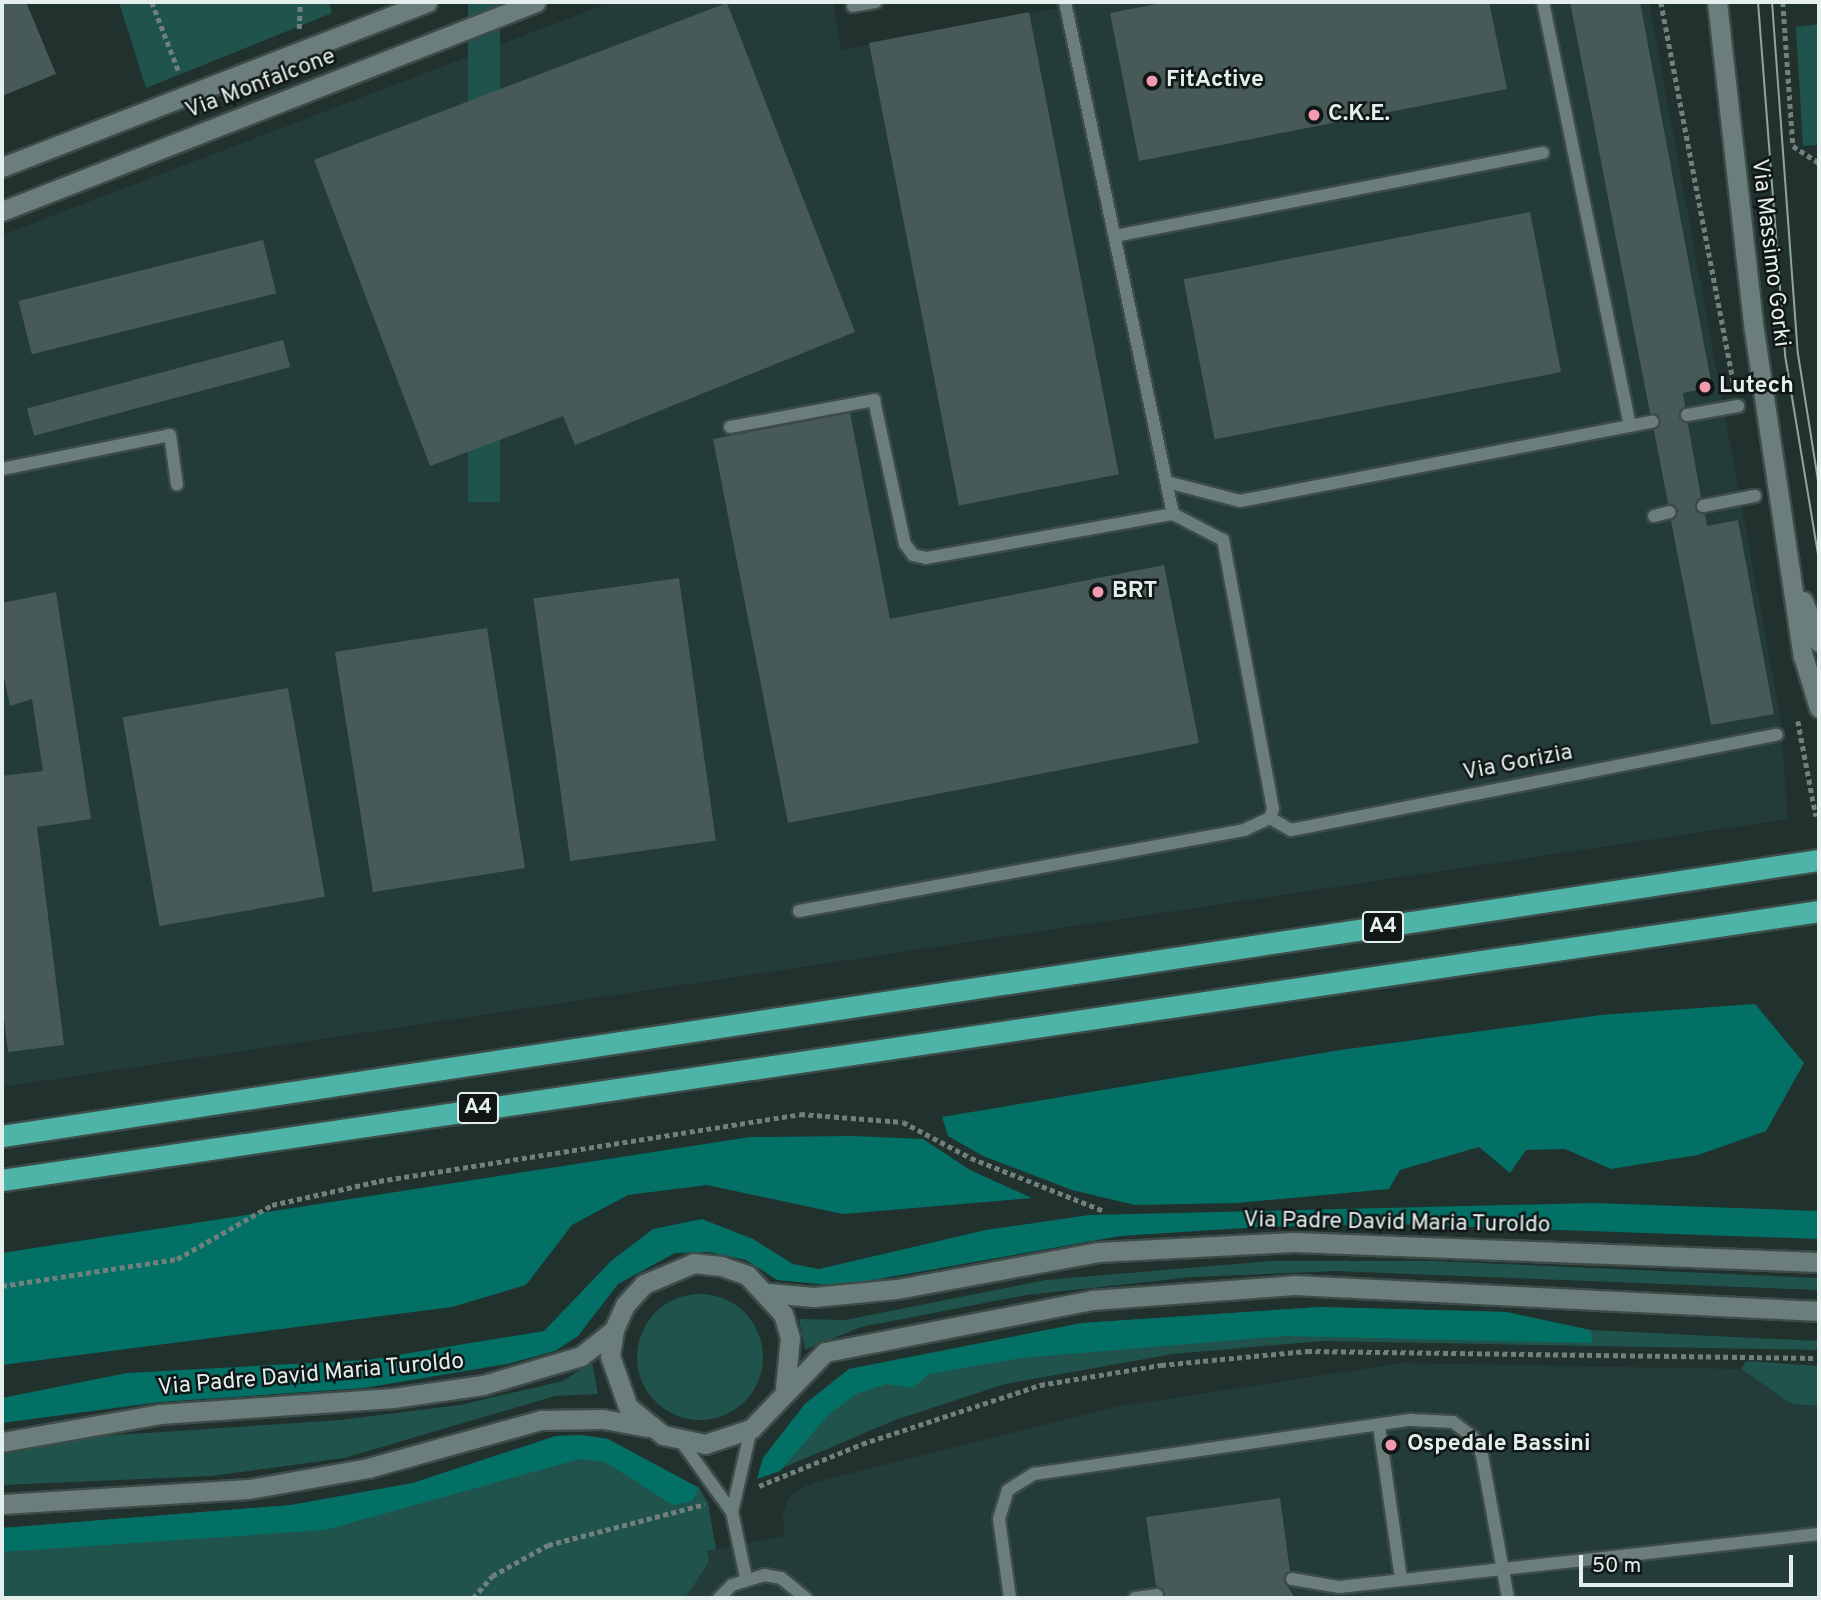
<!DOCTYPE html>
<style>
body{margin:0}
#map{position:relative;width:1821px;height:1600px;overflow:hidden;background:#20312e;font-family:Overpass,sans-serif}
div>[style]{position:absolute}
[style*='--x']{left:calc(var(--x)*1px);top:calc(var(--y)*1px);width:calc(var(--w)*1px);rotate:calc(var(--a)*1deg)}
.built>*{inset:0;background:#233c39}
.green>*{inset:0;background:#21534d;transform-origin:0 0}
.round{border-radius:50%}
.forest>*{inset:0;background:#037066}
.building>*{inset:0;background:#485a57;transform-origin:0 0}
.path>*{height:4.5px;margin-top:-2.25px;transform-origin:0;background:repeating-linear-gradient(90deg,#717f7d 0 5px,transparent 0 8.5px)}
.roads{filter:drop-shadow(2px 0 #3e4c49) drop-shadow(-2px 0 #3e4c49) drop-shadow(0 2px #3e4c49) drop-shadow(0 -2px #3e4c49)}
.service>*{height:12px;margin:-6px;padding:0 6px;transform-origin:6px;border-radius:6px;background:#6b7e7b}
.minor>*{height:19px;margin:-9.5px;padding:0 9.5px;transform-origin:9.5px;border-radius:9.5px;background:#6b7e7b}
.tertiary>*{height:19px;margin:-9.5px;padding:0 9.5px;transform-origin:9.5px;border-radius:9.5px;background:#6b7e7b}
.motorway>*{height:21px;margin:-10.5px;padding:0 10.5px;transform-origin:10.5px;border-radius:10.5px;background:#4eb4a7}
.tram>*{height:2px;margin:-1px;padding:0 1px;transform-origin:1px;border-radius:1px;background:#95a29f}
.dots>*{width:19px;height:19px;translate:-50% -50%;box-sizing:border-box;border:4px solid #101716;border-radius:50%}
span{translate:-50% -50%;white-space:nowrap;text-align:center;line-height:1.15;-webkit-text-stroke:5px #101716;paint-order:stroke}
.shield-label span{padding:2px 5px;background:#101716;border:2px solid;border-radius:5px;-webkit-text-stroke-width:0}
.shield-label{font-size:21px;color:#e4eeec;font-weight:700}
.poi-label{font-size:23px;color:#e4eeec;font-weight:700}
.left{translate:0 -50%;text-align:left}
.street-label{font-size:23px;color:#e4eeec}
.frame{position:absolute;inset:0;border:4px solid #e4eeec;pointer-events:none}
.scale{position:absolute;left:1579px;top:1555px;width:214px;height:32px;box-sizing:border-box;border:4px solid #e4eeec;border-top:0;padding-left:9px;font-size:21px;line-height:24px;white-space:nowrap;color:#e4eeec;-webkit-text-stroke:5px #101716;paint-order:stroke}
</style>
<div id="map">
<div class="built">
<i style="clip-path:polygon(611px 2px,833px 2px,841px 50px,1089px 2px,1649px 2px,1780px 715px,1788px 819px,2px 1087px,2px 235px)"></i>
<i style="clip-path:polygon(1402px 1363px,1741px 1369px,1792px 1404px,1819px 1406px,1819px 1598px,685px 1598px,709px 1562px,707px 1551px,784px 1536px,783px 1513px,790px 1495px,812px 1483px,1115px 1407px)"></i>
</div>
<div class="green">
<i style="clip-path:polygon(119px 2px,329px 2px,332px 13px,146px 88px)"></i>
<i style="left:468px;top:2px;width:32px;height:500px"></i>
<i style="clip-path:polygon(1819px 24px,1819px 145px,1803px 146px,1796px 27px)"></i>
<i style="clip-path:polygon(1272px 1261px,1433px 1261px,1819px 1278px,1819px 1290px,1336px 1271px,1193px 1277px,1026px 1295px,861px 1327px,805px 1350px,799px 1319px,845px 1320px,1046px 1280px)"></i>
<i class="round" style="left:637px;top:1294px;width:126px;height:126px"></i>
<i style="clip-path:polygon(1320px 1307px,1506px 1312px,1590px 1330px,1819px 1341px,1819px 1350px,1322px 1341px,1173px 1354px,1005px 1384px,895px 1420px,757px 1479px,763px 1458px,805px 1404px,849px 1369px,1082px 1323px)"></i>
<i style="clip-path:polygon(1746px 1361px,1819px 1366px,1819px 1406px,1792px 1404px,1741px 1369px)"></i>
<i style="clip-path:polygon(592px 1362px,598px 1394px,555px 1396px,344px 1458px,211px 1476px,2px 1485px,2px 1455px,35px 1447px,102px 1436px,340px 1420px,460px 1405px,563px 1381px)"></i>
<i style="clip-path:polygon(581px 1435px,608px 1439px,699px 1488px,708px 1503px,716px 1549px,707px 1551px,709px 1562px,685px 1598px,2px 1598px,2px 1528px,291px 1505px,413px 1483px,556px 1436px)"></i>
</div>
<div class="forest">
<i style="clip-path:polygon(1755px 1004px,1804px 1063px,1766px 1131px,1698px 1155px,1611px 1169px,1565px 1149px,1526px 1150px,1510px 1173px,1479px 1147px,1400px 1170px,1389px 1189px,1236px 1203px,1135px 1205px,1072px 1190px,983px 1156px,948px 1136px,942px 1117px,1340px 1050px,1601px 1015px)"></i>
<i style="clip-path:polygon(853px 1136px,923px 1139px,970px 1170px,1032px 1198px,843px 1214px,707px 1185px,628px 1195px,572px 1225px,526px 1285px,452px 1307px,2px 1365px,2px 1253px,750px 1137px)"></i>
<i style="clip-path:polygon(1593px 1203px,1819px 1211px,1819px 1239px,1385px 1224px,1260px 1227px,1120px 1236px,839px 1286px,777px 1280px,746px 1260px,709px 1252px,675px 1253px,618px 1284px,578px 1336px,555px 1351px,507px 1364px,364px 1388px,160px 1402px,2px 1423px,2px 1398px,127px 1373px,367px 1360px,544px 1331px,611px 1261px,653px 1229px,702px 1219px,753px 1239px,793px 1264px,819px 1269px,986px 1230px,1089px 1215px)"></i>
<i style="clip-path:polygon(1320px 1307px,1506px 1312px,1590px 1330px,1593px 1343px,1285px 1336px,1021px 1358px,929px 1374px,913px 1388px,887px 1384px,858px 1393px,829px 1414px,780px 1471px,757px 1479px,763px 1458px,805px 1404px,849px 1369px,1082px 1323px)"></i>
<i style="clip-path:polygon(581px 1435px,608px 1439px,699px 1488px,692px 1501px,673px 1505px,605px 1462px,580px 1459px,325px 1530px,2px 1552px,2px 1528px,291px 1505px,413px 1483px,556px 1436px)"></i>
</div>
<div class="building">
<i style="clip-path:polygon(2px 2px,26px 2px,56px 74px,2px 96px)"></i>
<i style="clip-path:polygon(1167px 2px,1489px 2px,1507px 89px,1139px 161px,1110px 13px)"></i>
<i style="clip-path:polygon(1570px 2px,1640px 2px,1712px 387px,1683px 393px,1685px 406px,1679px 413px,1688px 424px,1701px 497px,1694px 507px,1705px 515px,1707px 526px,1738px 520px,1774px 714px,1711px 725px,1671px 521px,1679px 511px,1668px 503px,1654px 431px,1660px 420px,1650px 413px)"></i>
<i style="clip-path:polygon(727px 3px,855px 332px,575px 445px,563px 416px,430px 466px,314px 160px)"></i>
<i style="left:1029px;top:12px;width:471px;height:163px;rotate:79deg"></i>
<i style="left:1530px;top:212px;width:163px;height:353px;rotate:79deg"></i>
<i style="left:263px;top:240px;width:55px;height:252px;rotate:76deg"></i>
<i style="left:283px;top:340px;width:28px;height:265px;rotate:75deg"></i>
<i style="clip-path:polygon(850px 413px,890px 619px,1164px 565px,1199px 743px,788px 823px,713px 439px)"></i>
<i style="left:679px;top:578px;width:265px;height:147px;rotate:82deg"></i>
<i style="clip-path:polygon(56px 592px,91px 819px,37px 827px,64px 1045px,8px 1052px,2px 1002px,2px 776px,43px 771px,32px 699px,10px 706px,2px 667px,2px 603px)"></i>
<i style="left:487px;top:628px;width:243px;height:154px;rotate:81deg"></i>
<i style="left:288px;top:688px;width:212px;height:168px;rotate:80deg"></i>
<i style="clip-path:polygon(1280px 1498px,1290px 1571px,1284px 1581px,1295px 1598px,1165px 1598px,1163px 1589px,1156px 1586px,1146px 1517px)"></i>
</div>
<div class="path">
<i style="--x:152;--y:2;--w:75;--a:68.9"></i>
<i style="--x:1661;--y:2;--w:391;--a:79.2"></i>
<i style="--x:1783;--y:2;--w:144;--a:86"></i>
<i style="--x:1793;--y:146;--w:31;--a:33"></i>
<i style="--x:299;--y:29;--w:27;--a:-88"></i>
<i style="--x:1798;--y:721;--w:97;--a:79.3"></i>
<i style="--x:2;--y:1286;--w:177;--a:-8.8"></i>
<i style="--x:177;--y:1259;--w:109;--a:-29.6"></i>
<i style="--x:272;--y:1205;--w:110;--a:-12.6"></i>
<i style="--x:379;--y:1181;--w:426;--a:-9"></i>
<i style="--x:800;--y:1114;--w:103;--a:4.4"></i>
<i style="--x:903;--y:1122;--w:77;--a:27.9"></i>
<i style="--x:971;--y:1158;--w:143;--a:21.7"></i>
<i style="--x:759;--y:1486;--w:111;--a:-22.2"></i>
<i style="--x:862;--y:1444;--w:188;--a:-18.3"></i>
<i style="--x:1040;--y:1385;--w:123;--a:-9.4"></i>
<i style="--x:1161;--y:1365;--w:147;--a:-5.5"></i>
<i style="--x:1307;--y:1351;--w:512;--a:0.78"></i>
<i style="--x:473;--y:1598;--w:29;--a:-49"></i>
<i style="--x:492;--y:1576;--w:64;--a:-29"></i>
<i style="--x:548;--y:1545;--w:162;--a:-14.6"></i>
</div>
<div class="roads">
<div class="service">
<i style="--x:1543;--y:2;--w:433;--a:78.4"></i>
<i style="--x:853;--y:6;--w:23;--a:-10"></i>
<i style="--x:1115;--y:236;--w:436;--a:-11"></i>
<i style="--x:1687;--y:415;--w:52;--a:-10"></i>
<i style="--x:730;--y:427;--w:147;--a:-10.6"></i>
<i style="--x:874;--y:400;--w:147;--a:77.9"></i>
<i style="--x:905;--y:544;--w:14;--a:54"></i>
<i style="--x:913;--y:555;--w:13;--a:13"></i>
<i style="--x:926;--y:558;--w:251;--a:-10.1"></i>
<i style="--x:2;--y:469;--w:171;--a:-11.4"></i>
<i style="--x:170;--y:435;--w:50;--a:82"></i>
<i style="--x:1167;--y:482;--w:75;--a:14.6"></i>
<i style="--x:1240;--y:501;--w:420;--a:-10.9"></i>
<i style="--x:1703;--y:506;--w:53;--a:-10.9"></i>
<i style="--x:1654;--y:516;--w:16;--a:-14"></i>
<i style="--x:1270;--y:818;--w:24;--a:30"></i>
<i style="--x:1291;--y:830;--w:495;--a:-11.1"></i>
<i style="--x:799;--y:911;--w:452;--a:-10.3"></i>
<i style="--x:1244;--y:830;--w:29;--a:-25"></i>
<i style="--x:1270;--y:818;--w:9;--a:-72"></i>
<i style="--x:1273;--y:809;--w:274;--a:-100.5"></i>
<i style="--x:1223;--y:540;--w:56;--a:-152.5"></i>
<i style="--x:1173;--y:514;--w:523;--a:-101.91"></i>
<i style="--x:1379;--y:1426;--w:154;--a:81.8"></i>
<i style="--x:681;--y:1441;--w:87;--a:54.3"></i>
<i style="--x:732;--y:1512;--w:67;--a:78"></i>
<i style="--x:732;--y:1512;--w:85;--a:-77.1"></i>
<i style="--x:1292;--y:1579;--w:48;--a:9.7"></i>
<i style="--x:1339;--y:1587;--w:483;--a:-6.3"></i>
<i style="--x:719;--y:1598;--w:18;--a:-45"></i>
<i style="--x:732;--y:1585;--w:34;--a:-17"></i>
<i style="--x:764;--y:1575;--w:17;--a:10"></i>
<i style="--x:781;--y:1578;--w:32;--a:39"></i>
<i style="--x:1010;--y:1598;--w:80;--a:-97.9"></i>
<i style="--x:999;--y:1519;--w:30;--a:-73"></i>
<i style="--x:1008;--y:1490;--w:31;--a:-32"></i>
<i style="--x:1034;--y:1474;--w:381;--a:-8.2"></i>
<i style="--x:1411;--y:1420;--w:42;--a:2.7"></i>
<i style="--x:1453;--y:1422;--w:25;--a:37"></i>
<i style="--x:1473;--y:1437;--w:20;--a:63"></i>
<i style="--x:1482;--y:1455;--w:145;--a:79.7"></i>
<i style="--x:1135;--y:1598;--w:22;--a:-8"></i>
</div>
<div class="minor">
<i style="--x:1717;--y:2;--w:330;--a:83.6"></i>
<i style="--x:1754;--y:330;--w:330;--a:81.5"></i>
<i style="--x:1803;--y:656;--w:54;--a:72.9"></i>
<i style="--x:2;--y:167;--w:456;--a:-21.2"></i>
<i style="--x:2;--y:211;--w:573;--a:-21.37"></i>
<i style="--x:1803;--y:601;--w:44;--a:68.7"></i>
</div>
<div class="tertiary">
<i style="--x:768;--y:1293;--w:46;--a:5"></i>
<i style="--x:814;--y:1297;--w:83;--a:-5.5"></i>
<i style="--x:897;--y:1289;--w:204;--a:-10.4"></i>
<i style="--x:1098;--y:1252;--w:196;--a:-2.9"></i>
<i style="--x:1294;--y:1242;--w:525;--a:2.18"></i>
<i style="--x:785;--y:1388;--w:50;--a:-84.3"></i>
<i style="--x:790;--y:1338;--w:25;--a:-106"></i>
<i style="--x:783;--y:1314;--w:53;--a:-132.7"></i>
<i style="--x:747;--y:1275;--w:28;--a:-161"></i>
<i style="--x:721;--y:1266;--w:27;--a:-174"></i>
<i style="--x:694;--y:1263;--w:54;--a:157.2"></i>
<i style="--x:644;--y:1284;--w:28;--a:132"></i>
<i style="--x:625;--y:1305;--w:27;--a:114"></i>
<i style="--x:614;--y:1330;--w:26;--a:99"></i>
<i style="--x:610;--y:1356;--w:54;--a:70.6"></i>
<i style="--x:628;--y:1407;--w:45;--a:38.7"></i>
<i style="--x:663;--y:1435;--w:43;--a:12.1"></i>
<i style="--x:705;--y:1444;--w:48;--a:-18.1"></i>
<i style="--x:751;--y:1429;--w:107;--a:-46.1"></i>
<i style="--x:825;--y:1352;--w:272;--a:-11"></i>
<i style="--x:1092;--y:1300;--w:203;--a:-4.2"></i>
<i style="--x:1294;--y:1285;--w:526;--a:2.84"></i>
<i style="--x:2;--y:1442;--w:160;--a:-10"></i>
<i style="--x:160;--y:1414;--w:234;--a:-3.9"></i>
<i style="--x:393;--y:1398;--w:91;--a:-8.2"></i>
<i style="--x:483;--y:1385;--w:102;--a:-16.5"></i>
<i style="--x:581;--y:1356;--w:42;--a:-38.2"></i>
<i style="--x:2;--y:1504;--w:247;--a:-3.5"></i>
<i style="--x:249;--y:1489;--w:121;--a:-10"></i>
<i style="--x:368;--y:1468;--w:180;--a:-15.5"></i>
<i style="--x:541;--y:1420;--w:62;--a:-0.9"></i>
<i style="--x:603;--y:1419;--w:46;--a:10.1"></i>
</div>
<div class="motorway">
<i style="--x:2;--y:1136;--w:1838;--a:-8.64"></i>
<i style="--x:2;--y:1180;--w:1837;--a:-8.42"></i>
</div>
</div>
<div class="tram">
<i style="--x:1758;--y:2;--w:354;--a:85.6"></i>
<i style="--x:1785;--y:355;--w:208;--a:80.6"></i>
<i style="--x:1772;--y:2;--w:353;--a:85.8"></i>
<i style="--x:1798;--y:354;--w:134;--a:81"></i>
</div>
<div class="dots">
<i style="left:1152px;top:81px;background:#f29aaf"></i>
<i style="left:1314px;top:115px;background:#f29aaf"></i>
<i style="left:1705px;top:387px;background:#f29aaf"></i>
<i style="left:1098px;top:592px;background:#f29aaf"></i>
<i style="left:1391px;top:1445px;background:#f29aaf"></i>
</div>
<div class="shield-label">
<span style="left:1383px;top:927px">A4</span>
<span style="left:478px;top:1108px">A4</span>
</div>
<div class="poi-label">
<span class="left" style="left:1166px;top:81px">FitActive</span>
<span class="left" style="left:1328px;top:115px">C.K.E.</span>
<span class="left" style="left:1719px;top:387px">Lutech</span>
<span class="left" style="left:1112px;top:592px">BRT</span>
<span class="left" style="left:1407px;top:1445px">Ospedale Bassini</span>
</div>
<div class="street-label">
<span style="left:261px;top:85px;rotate:-21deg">Via Monfalcone</span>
<span style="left:1769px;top:253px;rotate:83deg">Via Massimo Gorki</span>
<span style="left:1518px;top:764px;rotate:-11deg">Via Gorizia</span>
<span style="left:1397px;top:1224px;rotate:1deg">Via Padre David Maria Turoldo</span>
<span style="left:311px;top:1376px;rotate:-5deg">Via Padre David Maria Turoldo</span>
</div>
<div class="frame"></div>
<div class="scale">50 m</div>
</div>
